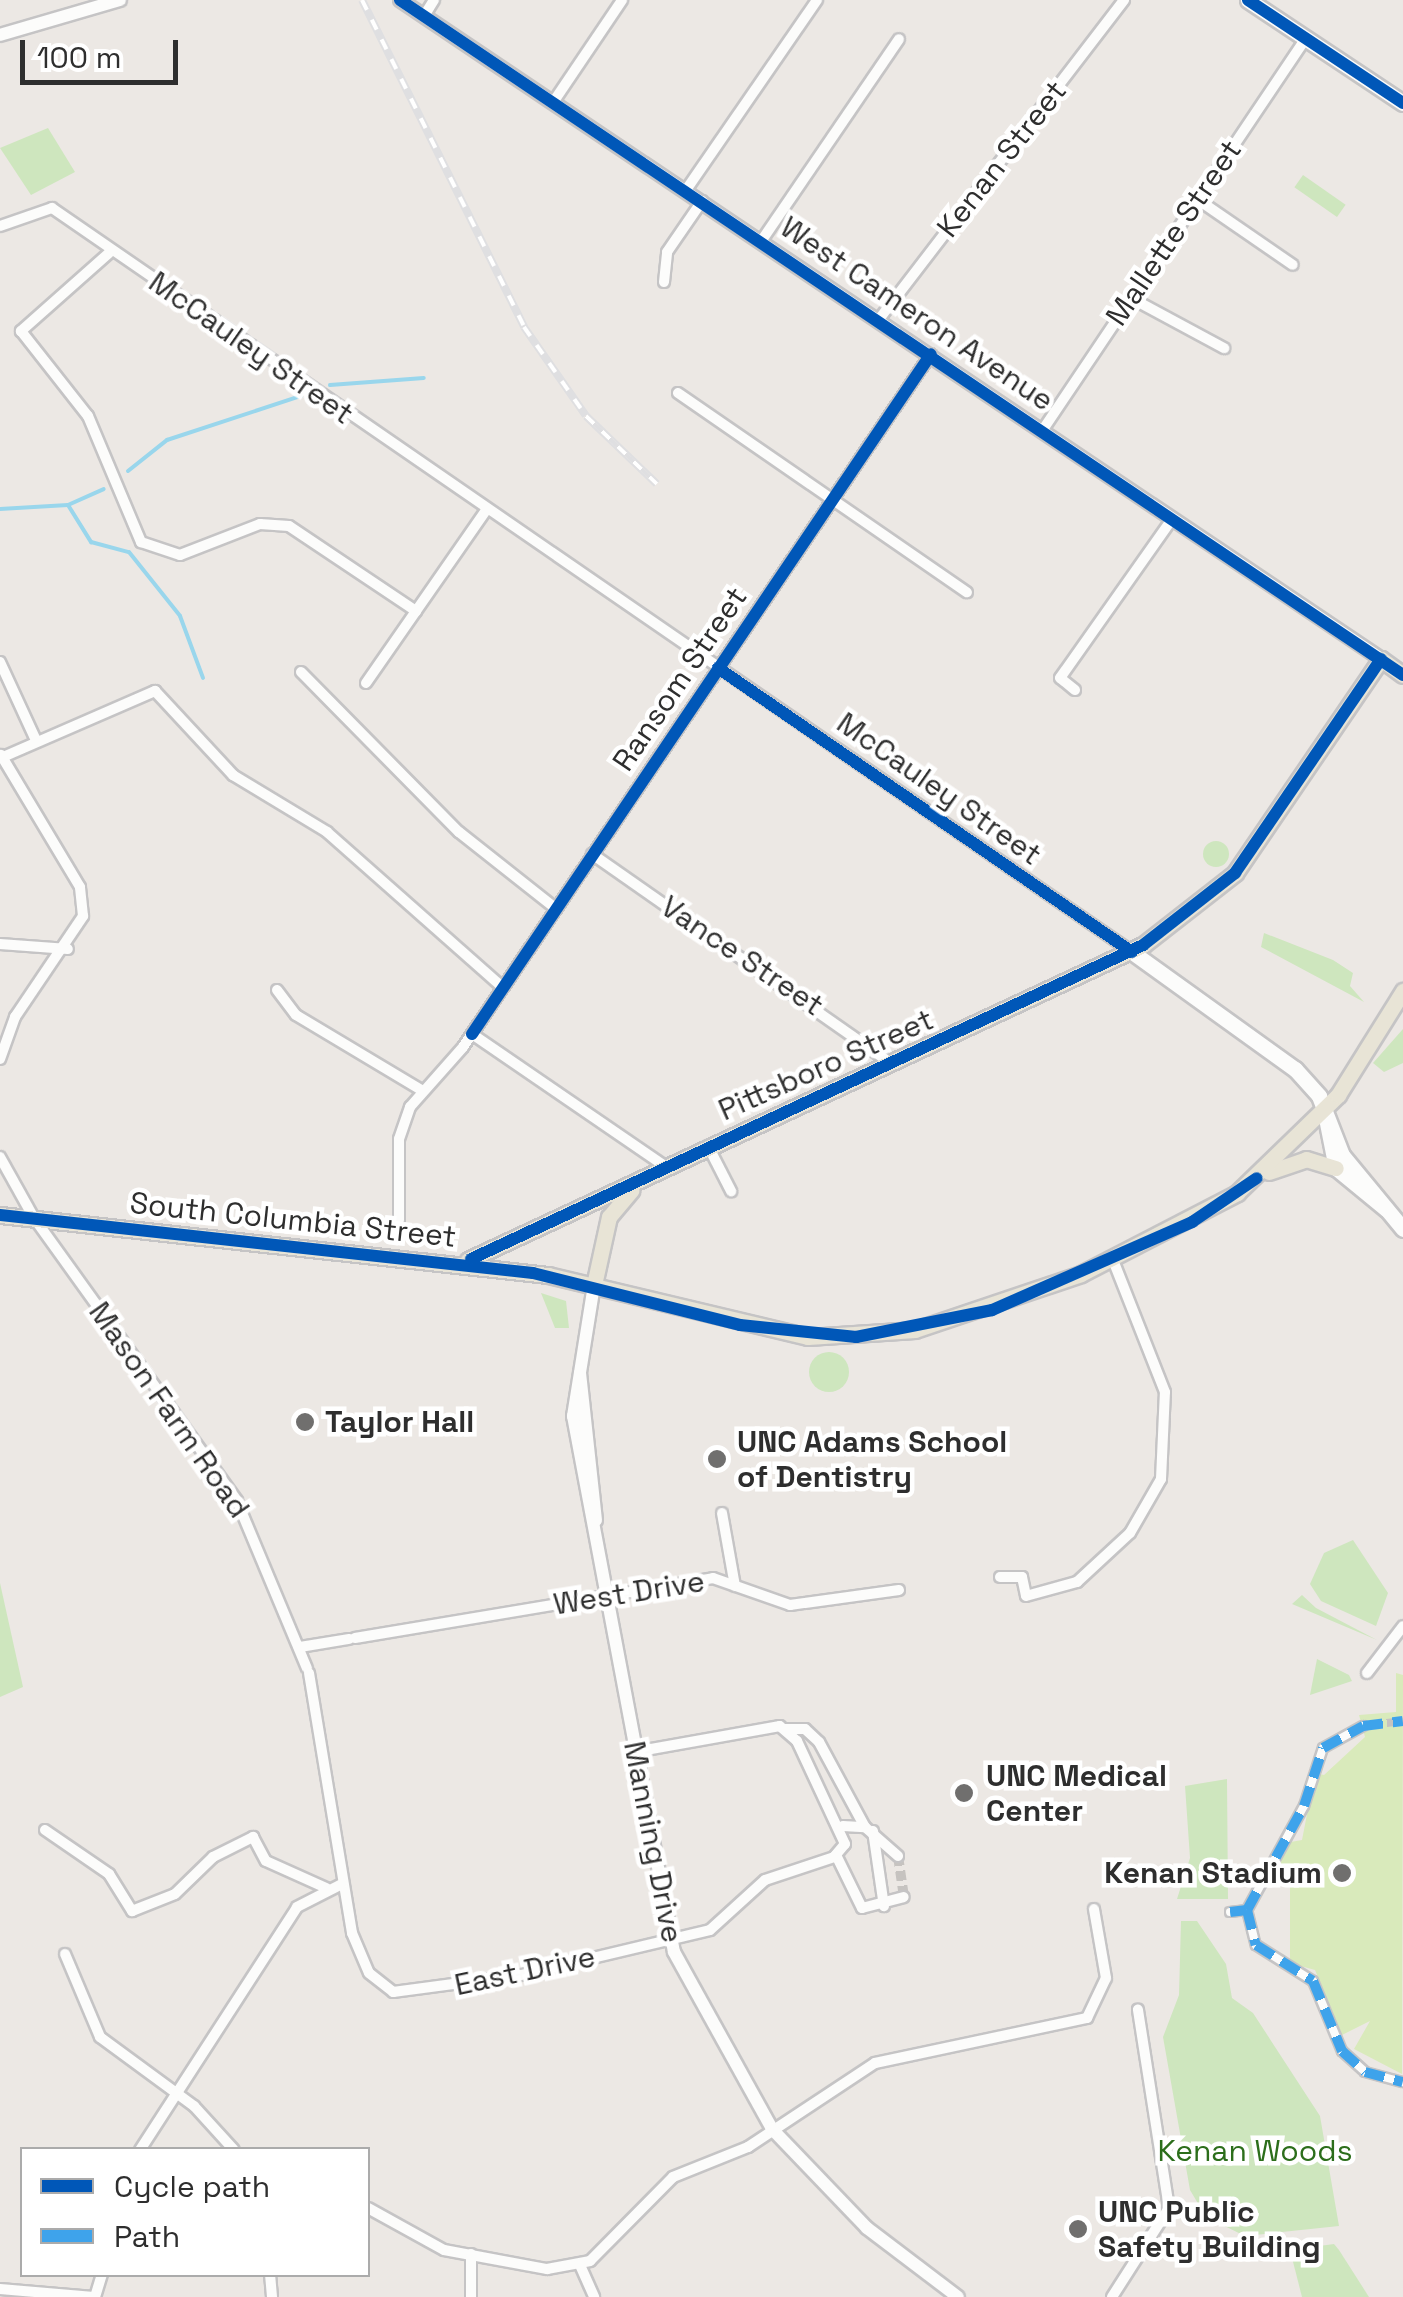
<!DOCTYPE html>
<style>
body{margin:0}
#map{position:relative;width:1403px;height:2297px;overflow:hidden;background:#ece8e4;font-family:"Space Grotesk",sans-serif}
div>[style]{position:absolute}
[style*='--x']{left:calc(var(--x)*1px);top:calc(var(--y)*1px);width:calc(var(--w)*1px);rotate:calc(var(--a)*1deg)}
.green>*{inset:0;background:#cee6be;transform-origin:0 0}
.round{border-radius:50%}
.pitch>*{inset:0;background:#d9eabb}
.stream>*{height:4px;margin:-2px;padding:0 2px;transform-origin:2px;border-radius:2px;background:#99d6ec}
.pedestrian-tunnel>*{height:8px;margin-top:-4px;transform-origin:0;background:repeating-linear-gradient(90deg,#c6c3c0 0 8px,transparent 0 12px)}
.minor-tunnel>*{height:10px;margin-top:-5px;transform-origin:0;background:repeating-linear-gradient(90deg,#c6c3c0 0 10px,transparent 0 15px)}
.roads{filter:drop-shadow(2px 0 #c5c4c5) drop-shadow(-2px 0 #c5c4c5) drop-shadow(0 2px #c5c4c5) drop-shadow(0 -2px #c5c4c5)}
.pedestrian>*{height:8px;margin:-4px;padding:0 4px;transform-origin:4px;border-radius:4px;background:#fcfcfb}
.minor>*{height:10px;margin:-5px;padding:0 5px;transform-origin:5px;border-radius:5px;background:#fcfcfb}
.tertiary>*{height:12px;margin:-6px;padding:0 6px;transform-origin:6px;border-radius:6px;background:#fcfcfb}
.secondary>*{height:15px;margin:-7.5px;padding:0 7.5px;transform-origin:7.5px;border-radius:7.5px;background:#fcfcfb}
.primary>*{height:15px;margin:-7.5px;padding:0 7.5px;transform-origin:7.5px;border-radius:7.5px;background:#e8e4d6}
.rail>*{height:8px;margin-top:-4px;transform-origin:0;background:repeating-linear-gradient(90deg,#fff 0 11px,#dfdfe1 0 22px);box-sizing:border-box;border-block:2px solid #dfdfe1}
.quiet>*{height:10px;margin-top:-5px;transform-origin:0;background:repeating-linear-gradient(90deg,#3ea3eb 0 20px,transparent 0 30px)}
.cycleway>*{height:12px;margin:-6px;padding:0 6px;transform-origin:6px;border-radius:6px;background:#0057b8}
.dots>*{width:28px;height:28px;translate:-50% -50%;box-sizing:border-box;border:5px solid #fff;border-radius:50%}
span{translate:-50% -50%;white-space:nowrap;text-align:center;line-height:1.15;-webkit-text-stroke:9px #fff;paint-order:stroke}
.street-label{font-size:30px;color:#2e2e2e}
.poi-label{font-size:30px;color:#2e2e2e;font-weight:700}
.left{translate:0 -50%;text-align:left}
.right{translate:-100% -50%;text-align:right}
.park-label{font-size:30px;color:#2c6e1b}
.legend{position:absolute;left:20px;top:2147px;width:350px;height:130px;box-sizing:border-box;background:#fff;border:2px solid #ababab;margin:0;padding:12px 18px;list-style:none;font-size:30px;color:#2e2e2e}
.legend li{display:flex;align-items:center;gap:20px;height:50px}
.legend b{width:50px;border:2px solid #ababab}
.scale{position:absolute;left:20px;top:40px;width:158px;height:45px;box-sizing:border-box;border:5px solid #2e2e2e;border-top:0;padding-left:12px;font-size:30px;line-height:35px;white-space:nowrap;color:#2e2e2e;-webkit-text-stroke:8px #fff;paint-order:stroke}
</style>
<div id="map">
<div class="green">
<i style="clip-path:polygon(48px 128px,75px 172px,31px 195px,0 148px)"></i>
<i style="left:1303px;top:175px;width:52px;height:15px;rotate:35deg"></i>
<i class="round" style="left:1203px;top:841px;width:26px;height:26px"></i>
<i style="clip-path:polygon(1264px 933px,1333px 960px,1353px 973px,1350px 986px,1364px 1002px,1261px 947px)"></i>
<i style="clip-path:polygon(1403px 1029px,1403px 1063px,1384px 1072px,1373px 1063px)"></i>
<i style="clip-path:polygon(541px 1293px,566px 1301px,569px 1328px,555px 1328px)"></i>
<i class="round" style="left:809px;top:1352px;width:40px;height:40px"></i>
<i style="clip-path:polygon(1353px 1540px,1388px 1593px,1376px 1626px,1321px 1601px,1310px 1584px,1324px 1553px)"></i>
<i style="clip-path:polygon(0 1583px,23px 1687px,0 1697px)"></i>
<i style="clip-path:polygon(1302px 1595px,1316px 1608px,1377px 1640px,1292px 1604px)"></i>
<i style="clip-path:polygon(1317px 1659px,1349px 1675px,1352px 1681px,1310px 1695px)"></i>
<i style="clip-path:polygon(1227px 1779px,1228px 1899px,1177px 1899px,1190px 1858px,1185px 1786px)"></i>
<i style="clip-path:polygon(1181px 1921px,1197px 1921px,1226px 1964px,1232px 1998px,1253px 2013px,1320px 2116px,1339px 2226px,1245px 2236px,1206px 2217px,1190px 2190px,1163px 2037px,1179px 1995px)"></i>
<i style="clip-path:polygon(1334px 2244px,1339px 2250px,1369px 2297px,1302px 2297px,1290px 2250px)"></i>
</div>
<div class="pitch">
<i style="clip-path:polygon(1396px 1673px,1403px 1675px,1402px 2074px,1354px 2049px,1370px 2021px,1342px 2035px,1315px 1970px,1290px 1963px,1290px 1876px,1277px 1858px,1285px 1843px,1302px 1840px,1315px 1773px,1324px 1775px,1365px 1737px,1359px 1715px,1396px 1712px)"></i>
</div>
<div class="stream">
<i style="--x:330;--y:385;--w:94;--a:-4.3"></i>
<i style="--x:128;--y:471;--w:50;--a:-38.5"></i>
<i style="--x:167;--y:440;--w:141;--a:-18.2"></i>
<i style="--x:68;--y:505;--w:44;--a:58.1"></i>
<i style="--x:91;--y:542;--w:39;--a:15"></i>
<i style="--x:129;--y:552;--w:82;--a:51.4"></i>
<i style="--x:180;--y:616;--w:66;--a:69.6"></i>
<i style="--x:0;--y:509;--w:68;--a:-3.4"></i>
<i style="--x:68;--y:505;--w:39;--a:-24"></i>
</div>
<div class="pedestrian-tunnel">
<i style="--x:1363;--y:1726;--w:40;--a:-7.1"></i>
</div>
<div class="minor-tunnel">
<i style="--x:898;--y:1856;--w:41;--a:81.7"></i>
</div>
<div class="roads">
<div class="pedestrian">
<i style="--x:1247;--y:1910;--w:36;--a:76"></i>
<i style="--x:1256;--y:1945;--w:67;--a:32.3"></i>
<i style="--x:1313;--y:1981;--w:76;--a:67.5"></i>
<i style="--x:1342;--y:2051;--w:31;--a:42"></i>
<i style="--x:1365;--y:2072;--w:39;--a:15"></i>
<i style="--x:1230;--y:1912;--w:17;--a:-7"></i>
<i style="--x:1247;--y:1910;--w:119;--a:-61.3"></i>
<i style="--x:1304;--y:1806;--w:61;--a:-71.9"></i>
<i style="--x:1323;--y:1748;--w:46;--a:-28.8"></i>
</div>
<div class="minor">
<i style="--x:424;--y:16;--w:19;--a:-58"></i>
<i style="--x:554;--y:101;--w:122;--a:-56"></i>
<i style="--x:686;--y:190;--w:231;--a:-55.4"></i>
<i style="--x:1197;--y:199;--w:116;--a:34.5"></i>
<i style="--x:0;--y:226;--w:55;--a:-19.1"></i>
<i style="--x:52;--y:208;--w:1311;--a:34.56"></i>
<i style="--x:762;--y:240;--w:243;--a:-55.7"></i>
<i style="--x:109;--y:253;--w:118;--a:138.4"></i>
<i style="--x:21;--y:331;--w:108;--a:51.8"></i>
<i style="--x:88;--y:416;--w:137;--a:67.2"></i>
<i style="--x:141;--y:542;--w:41;--a:18.4"></i>
<i style="--x:180;--y:555;--w:86;--a:-21.2"></i>
<i style="--x:260;--y:524;--w:29;--a:4"></i>
<i style="--x:289;--y:526;--w:153;--a:33.8"></i>
<i style="--x:664;--y:282;--w:30;--a:-84"></i>
<i style="--x:667;--y:252;--w:62;--a:-55.5"></i>
<i style="--x:1131;--y:298;--w:106;--a:28.3"></i>
<i style="--x:880;--y:318;--w:401;--a:-52.5"></i>
<i style="--x:678;--y:393;--w:351;--a:34.6"></i>
<i style="--x:1044;--y:428;--w:468;--a:-56.1"></i>
<i style="--x:0;--y:662;--w:84;--a:65.3"></i>
<i style="--x:301;--y:672;--w:225;--a:45.4"></i>
<i style="--x:459;--y:832;--w:121;--a:38.3"></i>
<i style="--x:366;--y:683;--w:212;--a:-55.2"></i>
<i style="--x:1075;--y:690;--w:19;--a:-141"></i>
<i style="--x:1060;--y:678;--w:194;--a:-54.8"></i>
<i style="--x:3;--y:757;--w:166;--a:-23.5"></i>
<i style="--x:155;--y:691;--w:115;--a:47.1"></i>
<i style="--x:233;--y:775;--w:110;--a:31.2"></i>
<i style="--x:327;--y:832;--w:232;--a:41.5"></i>
<i style="--x:592;--y:854;--w:361;--a:35"></i>
<i style="--x:0;--y:944;--w:68;--a:4.2"></i>
<i style="--x:277;--y:990;--w:31;--a:53"></i>
<i style="--x:296;--y:1015;--w:148;--a:30.9"></i>
<i style="--x:472;--y:1034;--w:235;--a:34.4"></i>
<i style="--x:0;--y:1059;--w:45;--a:-70.3"></i>
<i style="--x:15;--y:1017;--w:122;--a:-56"></i>
<i style="--x:83;--y:916;--w:29;--a:-96"></i>
<i style="--x:80;--y:887;--w:154;--a:-120.9"></i>
<i style="--x:708;--y:1146;--w:51;--a:62.9"></i>
<i style="--x:0;--y:1157;--w:70;--a:60.9"></i>
<i style="--x:34;--y:1218;--w:348;--a:54.3"></i>
<i style="--x:237;--y:1501;--w:181;--a:67.3"></i>
<i style="--x:399;--y:1220;--w:81;--a:-90"></i>
<i style="--x:399;--y:1139;--w:34;--a:-71"></i>
<i style="--x:410;--y:1107;--w:80;--a:-48.5"></i>
<i style="--x:463;--y:1047;--w:836;--a:-55.97"></i>
<i style="--x:722;--y:1513;--w:74;--a:79.9"></i>
<i style="--x:1000;--y:1577;--w:22;--a:0"></i>
<i style="--x:1022;--y:1577;--w:19;--a:78"></i>
<i style="--x:1026;--y:1596;--w:53;--a:-15.4"></i>
<i style="--x:1077;--y:1582;--w:72;--a:-42.8"></i>
<i style="--x:1130;--y:1533;--w:62;--a:-60.1"></i>
<i style="--x:1161;--y:1479;--w:87;--a:-87.4"></i>
<i style="--x:1165;--y:1392;--w:142;--a:-111.5"></i>
<i style="--x:355;--y:1638;--w:363;--a:-9.5"></i>
<i style="--x:713;--y:1578;--w:82;--a:19.3"></i>
<i style="--x:790;--y:1605;--w:110;--a:-7.8"></i>
<i style="--x:300;--y:1647;--w:50;--a:-9.3"></i>
<i style="--x:309;--y:1673;--w:264;--a:80.6"></i>
<i style="--x:352;--y:1933;--w:43;--a:67"></i>
<i style="--x:369;--y:1973;--w:31;--a:38"></i>
<i style="--x:393;--y:1992;--w:129;--a:-7.6"></i>
<i style="--x:521;--y:1975;--w:194;--a:-13.4"></i>
<i style="--x:710;--y:1930;--w:74;--a:-42.3"></i>
<i style="--x:765;--y:1880;--w:73;--a:-18.4"></i>
<i style="--x:834;--y:1857;--w:17;--a:-50"></i>
<i style="--x:845;--y:1844;--w:114;--a:-115"></i>
<i style="--x:797;--y:1741;--w:23;--a:-139"></i>
<i style="--x:780;--y:1726;--w:148;--a:169.9"></i>
<i style="--x:1367;--y:1673;--w:59;--a:-52.5"></i>
<i style="--x:785;--y:1729;--w:20;--a:0"></i>
<i style="--x:805;--y:1729;--w:19;--a:43"></i>
<i style="--x:819;--y:1742;--w:97;--a:61.6"></i>
<i style="--x:843;--y:1826;--w:22;--a:3"></i>
<i style="--x:865;--y:1827;--w:44;--a:41.3"></i>
<i style="--x:45;--y:1830;--w:78;--a:34.5"></i>
<i style="--x:109;--y:1874;--w:44;--a:58.1"></i>
<i style="--x:132;--y:1911;--w:46;--a:-21.6"></i>
<i style="--x:175;--y:1894;--w:53;--a:-44.2"></i>
<i style="--x:213;--y:1857;--w:45;--a:-26.6"></i>
<i style="--x:253;--y:1837;--w:27;--a:62"></i>
<i style="--x:266;--y:1861;--w:66;--a:24.2"></i>
<i style="--x:873;--y:1831;--w:76;--a:81.7"></i>
<i style="--x:836;--y:1855;--w:59;--a:63.9"></i>
<i style="--x:862;--y:1908;--w:43;--a:-14.7"></i>
<i style="--x:65;--y:1954;--w:90;--a:67.1"></i>
<i style="--x:100;--y:2037;--w:117;--a:36.3"></i>
<i style="--x:194;--y:2106;--w:59;--a:47.7"></i>
<i style="--x:140;--y:2150;--w:289;--a:-57.1"></i>
<i style="--x:297;--y:1907;--w:51;--a:-27.1"></i>
<i style="--x:368;--y:2208;--w:87;--a:28.9"></i>
<i style="--x:444;--y:2250;--w:105;--a:10.5"></i>
<i style="--x:547;--y:2269;--w:44;--a:-10.5"></i>
<i style="--x:590;--y:2261;--w:118;--a:-45.3"></i>
<i style="--x:673;--y:2177;--w:81;--a:-21.8"></i>
<i style="--x:748;--y:2147;--w:152;--a:-33.5"></i>
<i style="--x:875;--y:2063;--w:217;--a:-12"></i>
<i style="--x:1087;--y:2018;--w:44;--a:-64.6"></i>
<i style="--x:1106;--y:1978;--w:70;--a:-99.9"></i>
<i style="--x:580;--y:2265;--w:35;--a:66"></i>
<i style="--x:270;--y:2274;--w:23;--a:85"></i>
<i style="--x:0;--y:2289;--w:94;--a:4.9"></i>
<i style="--x:95;--y:2297;--w:24;--a:-73"></i>
<i style="--x:471;--y:2297;--w:43;--a:-90"></i>
<i style="--x:1112;--y:2297;--w:106;--a:-57.4"></i>
<i style="--x:1169;--y:2208;--w:201;--a:-98.9"></i>
</div>
<div class="tertiary">
<i style="--x:400;--y:0;--w:1182;--a:33.89"></i>
<i style="--x:0;--y:35;--w:125;--a:-16.3"></i>
<i style="--x:594;--y:1285;--w:133;--a:99.1"></i>
<i style="--x:573;--y:1416;--w:545;--a:79.33"></i>
<i style="--x:674;--y:1952;--w:202;--a:61"></i>
<i style="--x:772;--y:2129;--w:137;--a:46.2"></i>
<i style="--x:867;--y:2228;--w:114;--a:37.2"></i>
<i style="--x:580;--y:1373;--w:148;--a:83.8"></i>
</div>
<div class="secondary">
<i style="--x:1248;--y:0;--w:186;--a:33.6"></i>
<i style="--x:1132;--y:952;--w:201;--a:35.7"></i>
<i style="--x:1295;--y:1069;--w:36;--a:48"></i>
<i style="--x:1319;--y:1096;--w:63;--a:68.7"></i>
<i style="--x:1342;--y:1155;--w:96;--a:50.5"></i>
<i style="--x:1325;--y:1113;--w:56;--a:78.7"></i>
<i style="--x:1336;--y:1168;--w:65;--a:39.4"></i>
</div>
<div class="primary">
<i style="--x:1269;--y:1172;--w:39;--a:-19"></i>
<i style="--x:1306;--y:1159;--w:31;--a:17"></i>
<i style="--x:0;--y:1215;--w:551;--a:6.25"></i>
<i style="--x:548;--y:1275;--w:267;--a:13.4"></i>
<i style="--x:808;--y:1337;--w:107;--a:-3.7"></i>
<i style="--x:915;--y:1330;--w:175;--a:-18.6"></i>
<i style="--x:1081;--y:1274;--w:176;--a:-27.4"></i>
<i style="--x:1237;--y:1193;--w:141;--a:-44.1"></i>
<i style="--x:1338;--y:1095;--w:123;--a:-58"></i>
<i style="--x:468;--y:1260;--w:745;--a:-25.02"></i>
<i style="--x:1143;--y:945;--w:117;--a:-38"></i>
<i style="--x:1235;--y:873;--w:259;--a:-55.7"></i>
<i style="--x:1381;--y:659;--w:27;--a:36"></i>
<i style="--x:594;--y:1285;--w:70;--a:-77.6"></i>
<i style="--x:609;--y:1217;--w:35;--a:-50"></i>
</div>
</div>
<div class="rail">
<i style="--x:362;--y:0;--w:365;--a:63.6"></i>
<i style="--x:524;--y:327;--w:108;--a:55.1"></i>
<i style="--x:586;--y:416;--w:98;--a:43.8"></i>
</div>
<div class="quiet">
<i style="--x:1247;--y:1910;--w:36;--a:76"></i>
<i style="--x:1256;--y:1945;--w:67;--a:32.3"></i>
<i style="--x:1313;--y:1981;--w:76;--a:67.5"></i>
<i style="--x:1342;--y:2051;--w:31;--a:42"></i>
<i style="--x:1365;--y:2072;--w:39;--a:15"></i>
<i style="--x:1230;--y:1912;--w:17;--a:-7"></i>
<i style="--x:1247;--y:1910;--w:119;--a:-61.3"></i>
<i style="--x:1304;--y:1806;--w:61;--a:-71.9"></i>
<i style="--x:1323;--y:1748;--w:46;--a:-28.8"></i>
<i style="--x:1363;--y:1726;--w:40;--a:-7.1"></i>
</div>
<div class="cycleway">
<i style="--x:400;--y:0;--w:1209;--a:33.94"></i>
<i style="--x:1248;--y:0;--w:186;--a:33.6"></i>
<i style="--x:718;--y:668;--w:502;--a:34.45"></i>
<i style="--x:472;--y:1034;--w:820;--a:-55.98"></i>
<i style="--x:0;--y:1215;--w:536;--a:6.21"></i>
<i style="--x:533;--y:1273;--w:213;--a:14.1"></i>
<i style="--x:740;--y:1325;--w:117;--a:5.9"></i>
<i style="--x:856;--y:1337;--w:139;--a:-11.2"></i>
<i style="--x:992;--y:1310;--w:219;--a:-23.7"></i>
<i style="--x:1192;--y:1222;--w:78;--a:-34.1"></i>
<i style="--x:471;--y:1259;--w:742;--a:-25.04"></i>
<i style="--x:1143;--y:945;--w:117;--a:-38"></i>
<i style="--x:1235;--y:873;--w:259;--a:-55.7"></i>
</div>
<div class="dots">
<i style="left:305px;top:1422px;background:#706f6e"></i>
<i style="left:717px;top:1459px;background:#706f6e"></i>
<i style="left:964px;top:1793px;background:#706f6e"></i>
<i style="left:1342px;top:1873px;background:#706f6e"></i>
<i style="left:1078px;top:2229px;background:#706f6e"></i>
</div>
<div class="street-label">
<span style="left:1002px;top:159px;rotate:-52deg">Kenan Street</span>
<span style="left:1174px;top:233px;rotate:-56deg">Mallette Street</span>
<span style="left:917px;top:314px;rotate:34deg">West Cameron Avenue</span>
<span style="left:251px;top:348px;rotate:35deg">McCauley Street</span>
<span style="left:680px;top:679px;rotate:-56deg">Ransom Street</span>
<span style="left:939px;top:789px;rotate:35deg">McCauley Street</span>
<span style="left:742px;top:956px;rotate:34deg">Vance Street</span>
<span style="left:826px;top:1065px;rotate:-24deg">Pittsboro Street</span>
<span style="left:293px;top:1220px;rotate:6deg">South Columbia Street</span>
<span style="left:169px;top:1410px;rotate:55deg">Mason Farm Road</span>
<span style="left:629px;top:1593px;rotate:-9deg">West Drive</span>
<span style="left:653px;top:1842px;rotate:79deg">Manning Drive</span>
<span style="left:525px;top:1971px;rotate:-12deg">East Drive</span>
</div>
<div class="poi-label">
<span class="left" style="left:325px;top:1422px">Taylor Hall</span>
<span class="left" style="left:737px;top:1459px">UNC Adams School<br>of Dentistry</span>
<span class="left" style="left:986px;top:1793px">UNC Medical<br>Center</span>
<span class="right" style="left:1322px;top:1873px">Kenan Stadium</span>
<span class="left" style="left:1098px;top:2229px">UNC Public<br>Safety Building</span>
</div>
<div class="park-label">
<span style="left:1255px;top:2151px">Kenan Woods</span>
</div>
<ul class="legend">
<li><b style="height:12px;background:#0057b8"></b>Cycle path</li>
<li><b style="height:12px;background:#3ea3eb"></b>Path</li>
</ul>
<div class="scale">100 m</div>
</div>
